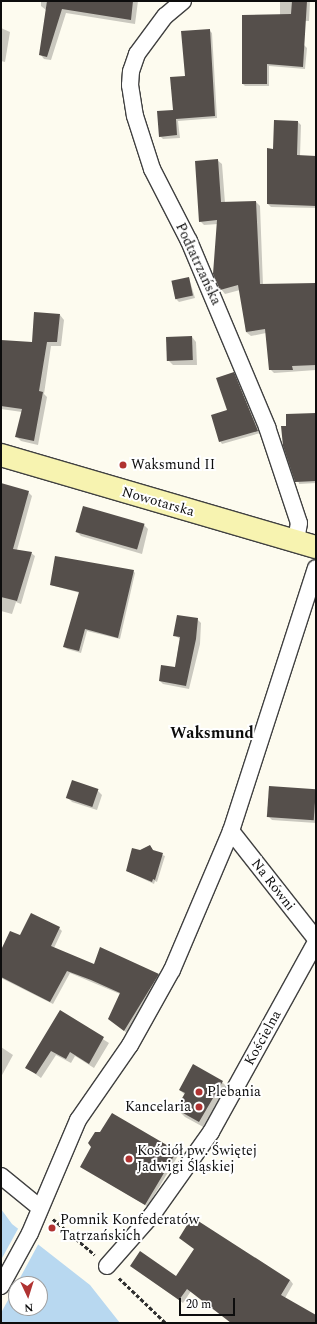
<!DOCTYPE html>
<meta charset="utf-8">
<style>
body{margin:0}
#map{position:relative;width:317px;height:1324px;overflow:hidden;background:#fdfbef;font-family:Spectral,serif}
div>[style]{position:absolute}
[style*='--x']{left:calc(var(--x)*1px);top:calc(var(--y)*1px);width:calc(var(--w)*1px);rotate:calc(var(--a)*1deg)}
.water>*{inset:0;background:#b8d8f0}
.pier>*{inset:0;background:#fdfbef}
.shadow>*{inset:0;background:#0003;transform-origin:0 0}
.building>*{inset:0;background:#554f4b;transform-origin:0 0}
.path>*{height:2.5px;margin-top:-1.25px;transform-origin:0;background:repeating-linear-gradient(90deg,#2f2f2f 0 4px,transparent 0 6px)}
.roads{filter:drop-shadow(1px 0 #404040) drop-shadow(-1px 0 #404040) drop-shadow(0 1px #404040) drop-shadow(0 -1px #404040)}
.street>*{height:16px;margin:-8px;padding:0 8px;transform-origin:8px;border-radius:8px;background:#fff}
.secondary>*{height:22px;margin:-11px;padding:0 11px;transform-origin:11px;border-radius:11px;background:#f7f3b0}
.dots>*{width:11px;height:11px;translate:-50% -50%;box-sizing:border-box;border:2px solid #fff;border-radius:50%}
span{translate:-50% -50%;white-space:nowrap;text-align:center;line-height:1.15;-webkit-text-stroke:4px #fff;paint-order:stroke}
.street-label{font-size:14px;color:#0d0d0d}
.poi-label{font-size:14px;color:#0d0d0d}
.left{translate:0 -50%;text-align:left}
.right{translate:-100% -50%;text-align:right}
.quarter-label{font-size:16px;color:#0d0d0d;font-weight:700}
.frame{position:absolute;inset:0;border:2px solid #0d0d0d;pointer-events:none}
.north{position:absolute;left:8px;top:1276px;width:40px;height:40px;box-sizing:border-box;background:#fff;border:1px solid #9e9e9e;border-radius:50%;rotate:176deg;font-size:11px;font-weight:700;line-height:16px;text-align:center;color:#0d0d0d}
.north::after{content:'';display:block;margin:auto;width:14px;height:18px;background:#b03332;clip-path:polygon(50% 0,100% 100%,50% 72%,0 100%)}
.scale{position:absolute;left:179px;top:1298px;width:56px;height:18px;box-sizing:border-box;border:2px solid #0d0d0d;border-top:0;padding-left:5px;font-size:12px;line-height:14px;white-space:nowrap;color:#0d0d0d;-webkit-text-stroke:3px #fff;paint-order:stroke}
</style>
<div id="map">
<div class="water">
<i style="clip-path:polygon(evenodd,1px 1209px,12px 1224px,90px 1285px,120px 1323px,1px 1323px,1px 1209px,16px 1284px,40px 1284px,40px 1308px,16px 1308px,16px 1284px)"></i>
</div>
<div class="pier">
<i style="clip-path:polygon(19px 1227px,40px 1241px,1px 1313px,1px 1260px)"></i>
</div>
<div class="shadow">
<i style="clip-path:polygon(41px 1px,138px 1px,135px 24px,66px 13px,51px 60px,44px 59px,40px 54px,46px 10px,41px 6px)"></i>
<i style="clip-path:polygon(280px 1px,310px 1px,309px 21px,284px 20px,280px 17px)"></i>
<i style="clip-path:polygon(1px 28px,10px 32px,5px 62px,1px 61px)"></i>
<i style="clip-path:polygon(209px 30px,212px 33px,217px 118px,178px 121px,180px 138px,163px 139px,160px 136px,174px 111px,186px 76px)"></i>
<i style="clip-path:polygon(243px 38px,304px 45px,307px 48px,305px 69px,269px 66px,269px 86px,245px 86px,243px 84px)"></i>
<i style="clip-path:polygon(298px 122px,301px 125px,300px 156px,316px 157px,316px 208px,271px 207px,268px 204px,274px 150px)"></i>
<i style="clip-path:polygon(217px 160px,222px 164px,225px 203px,256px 202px,260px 206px,263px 285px,316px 284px,316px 370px,274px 373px,270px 369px,266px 333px,251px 336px,246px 332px,240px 290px,225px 294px,221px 289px,218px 224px,204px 225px,200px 221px)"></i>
<i style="clip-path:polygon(189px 278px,195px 298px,179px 302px,176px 299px)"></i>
<i style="clip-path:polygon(60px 315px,64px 320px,61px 346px,51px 346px,44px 394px,47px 397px,38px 445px,21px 441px,16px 436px,22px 412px,1px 409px,1px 341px,33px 344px)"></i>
<i style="clip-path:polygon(192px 337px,196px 342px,197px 365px,173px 365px,168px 360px)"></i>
<i style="clip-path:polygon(233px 373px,260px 433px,222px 444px,220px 441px,228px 411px)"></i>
<i style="clip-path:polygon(316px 414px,316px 483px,299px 484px,287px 427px)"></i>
<i style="clip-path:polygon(1px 485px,28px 492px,32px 496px,17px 550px,31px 553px,35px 556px,21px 604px,16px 602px,12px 614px,1px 611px)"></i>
<i style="clip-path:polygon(144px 525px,148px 529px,142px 554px,81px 536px,77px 532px)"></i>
<i style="clip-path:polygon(133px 571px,135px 573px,120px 639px,87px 631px,81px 653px,67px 649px,65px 647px,80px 593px,51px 585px)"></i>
<i style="clip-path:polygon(197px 619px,201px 623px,200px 644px,189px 689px,163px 684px,160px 681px,175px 668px,180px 639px,174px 635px)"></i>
<i style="clip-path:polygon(97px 790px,102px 795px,97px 810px,72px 802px,67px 797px)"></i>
<i style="clip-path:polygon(316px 790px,316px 823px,272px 820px,268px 816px)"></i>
<i style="clip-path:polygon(150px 846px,154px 852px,165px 856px,157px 882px,155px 881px,154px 884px,127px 871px,140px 851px)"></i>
<i style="clip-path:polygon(59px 928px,62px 931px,54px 948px,94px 965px,158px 975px,161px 977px,127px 1033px,112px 1021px,120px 994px,70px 973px,53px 1004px,1px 978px,1px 953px,21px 937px)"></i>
<i style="clip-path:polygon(60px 1012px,109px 1043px,94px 1068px,75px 1056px,71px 1063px,56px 1055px,41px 1078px,27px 1068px)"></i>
<i style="clip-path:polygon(1px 1047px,13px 1055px,1px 1077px)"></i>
<i style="clip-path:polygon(222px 1082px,230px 1090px,207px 1129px,185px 1117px,177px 1109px,185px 1095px,180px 1090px)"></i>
<i style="left:112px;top:1114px;width:78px;height:61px;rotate:31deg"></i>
<i style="clip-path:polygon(131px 1266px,177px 1278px,290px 1280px,293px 1284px,285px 1298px,316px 1316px,316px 1323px,239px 1323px,191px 1291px,183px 1303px)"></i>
</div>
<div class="building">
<i style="clip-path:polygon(47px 1px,133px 1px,131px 20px,62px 9px,47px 57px,39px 55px)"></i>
<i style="clip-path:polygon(292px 1px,307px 1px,303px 67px,267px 64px,267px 84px,242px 84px,242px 15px,291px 14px)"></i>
<i style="clip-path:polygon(210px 29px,215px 116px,176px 119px,177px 135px,159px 137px,157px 111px,173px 110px,170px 77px,185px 76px,181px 31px)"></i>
<i style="clip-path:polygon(274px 120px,298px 121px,297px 155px,316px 156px,316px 206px,267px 204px,267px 148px,273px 149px)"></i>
<i style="clip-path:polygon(218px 159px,221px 202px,256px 201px,260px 284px,316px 283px,316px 365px,292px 366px,293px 370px,269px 370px,265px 329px,246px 332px,238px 285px,220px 290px,213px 274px,217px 220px,199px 222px,195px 161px)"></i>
<i style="left:189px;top:277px;width:19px;height:18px;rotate:78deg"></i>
<i style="clip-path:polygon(34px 312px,60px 314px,57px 342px,47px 342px,39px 391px,43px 392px,34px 441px,15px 437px,22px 409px,1px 406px,1px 340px,32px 342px)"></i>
<i style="left:192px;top:336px;width:24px;height:26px;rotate:88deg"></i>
<i style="clip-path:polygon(234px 372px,258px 431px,219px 442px,211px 415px,227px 410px,216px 378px)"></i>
<i style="clip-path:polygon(316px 413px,316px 481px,295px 482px,283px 446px,281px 426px,286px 426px,286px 414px)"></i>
<i style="clip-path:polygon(1px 483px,29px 491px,13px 549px,32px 552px,17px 601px,1px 597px)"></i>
<i style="left:83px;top:506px;width:64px;height:27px;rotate:16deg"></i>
<i style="clip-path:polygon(55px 556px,134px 570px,118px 638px,85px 629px,79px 651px,63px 647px,79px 592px,50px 585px)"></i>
<i style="clip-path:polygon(177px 615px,198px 618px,196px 639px,186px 686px,159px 681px,161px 665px,175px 667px,180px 637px,173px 636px)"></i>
<i style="left:72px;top:780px;width:28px;height:19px;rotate:19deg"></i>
<i style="left:269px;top:786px;width:47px;height:31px;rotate:4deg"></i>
<i style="clip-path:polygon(150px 845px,153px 850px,163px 853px,155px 880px,153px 879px,152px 882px,126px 871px,132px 848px,140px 850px)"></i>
<i style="clip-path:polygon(31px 913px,60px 927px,51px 946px,94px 964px,100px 947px,159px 974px,124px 1031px,108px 1019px,120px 993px,91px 980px,67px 971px,50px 1002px,1px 977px,1px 950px,10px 931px,20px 935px)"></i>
<i style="clip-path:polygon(60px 1010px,104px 1037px,89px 1064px,70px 1052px,66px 1059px,51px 1051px,36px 1074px,25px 1068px)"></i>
<i style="clip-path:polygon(193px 1064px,223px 1081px,199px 1122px,176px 1109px,185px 1093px,179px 1090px)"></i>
<i style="clip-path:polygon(112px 1113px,177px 1151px,145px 1205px,80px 1167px,91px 1147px,88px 1143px,95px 1132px,100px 1132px)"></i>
<i style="clip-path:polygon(192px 1217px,290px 1280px,281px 1295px,316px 1315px,316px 1323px,231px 1323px,187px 1289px,179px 1300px,130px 1266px,140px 1251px,176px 1276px,194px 1249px,179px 1238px)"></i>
</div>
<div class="path">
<i style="--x:53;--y:1219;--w:55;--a:40.6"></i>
<i style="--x:119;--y:1278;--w:65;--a:43.8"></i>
</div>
<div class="roads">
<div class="street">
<i style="--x:183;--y:1;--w:23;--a:140"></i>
<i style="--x:165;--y:16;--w:47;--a:126.4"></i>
<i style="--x:137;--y:54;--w:18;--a:109"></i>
<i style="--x:131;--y:71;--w:14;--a:94"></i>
<i style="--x:130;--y:85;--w:31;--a:81"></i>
<i style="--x:135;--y:116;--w:56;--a:72.2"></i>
<i style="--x:152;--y:169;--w:81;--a:62.8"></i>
<i style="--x:189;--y:241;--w:202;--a:67.2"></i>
<i style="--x:267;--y:427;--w:101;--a:71.6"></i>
<i style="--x:299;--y:523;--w:17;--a:100"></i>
<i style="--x:231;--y:831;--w:137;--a:51.8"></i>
<i style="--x:1;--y:1176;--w:49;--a:39.2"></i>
<i style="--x:107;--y:1266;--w:68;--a:-48.6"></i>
<i style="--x:152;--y:1215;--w:102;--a:-54.6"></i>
<i style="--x:211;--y:1132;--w:217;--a:-61.1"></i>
<i style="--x:1;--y:1286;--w:60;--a:-61.3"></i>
<i style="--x:30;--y:1233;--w:123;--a:-67"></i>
<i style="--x:78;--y:1120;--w:91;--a:-55.3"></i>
<i style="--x:130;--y:1045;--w:86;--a:-60.8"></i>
<i style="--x:172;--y:970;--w:151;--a:-67"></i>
<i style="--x:231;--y:831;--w:276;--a:-72.1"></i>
</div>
<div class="secondary">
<i style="--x:1;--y:455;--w:328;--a:16.3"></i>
</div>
</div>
<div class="dots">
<i style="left:123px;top:465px;background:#b03332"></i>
<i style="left:199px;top:1092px;background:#b03332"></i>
<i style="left:199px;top:1107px;background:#b03332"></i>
<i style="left:129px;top:1159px;background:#b03332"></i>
<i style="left:52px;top:1228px;background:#b03332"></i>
</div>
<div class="street-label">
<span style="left:198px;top:264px;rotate:65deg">Podtatrzańska</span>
<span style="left:158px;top:502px;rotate:16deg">Nowotarska</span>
<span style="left:273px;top:885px;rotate:52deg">Na Równi</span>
<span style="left:263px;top:1038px;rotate:-61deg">Kościelna</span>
</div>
<div class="poi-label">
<span class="left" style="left:131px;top:465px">Waksmund II</span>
<span class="left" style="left:207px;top:1092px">Plebania</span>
<span class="right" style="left:191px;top:1107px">Kancelaria</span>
<span class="left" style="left:137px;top:1159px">Kościół pw. Świętej<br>Jadwigi Śląskiej</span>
<span class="left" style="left:60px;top:1228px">Pomnik Konfederatów<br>Tatrzańskich</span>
</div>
<div class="quarter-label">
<span style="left:212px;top:733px">Waksmund</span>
</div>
<div class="frame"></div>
<div class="north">N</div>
<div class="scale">20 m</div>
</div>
